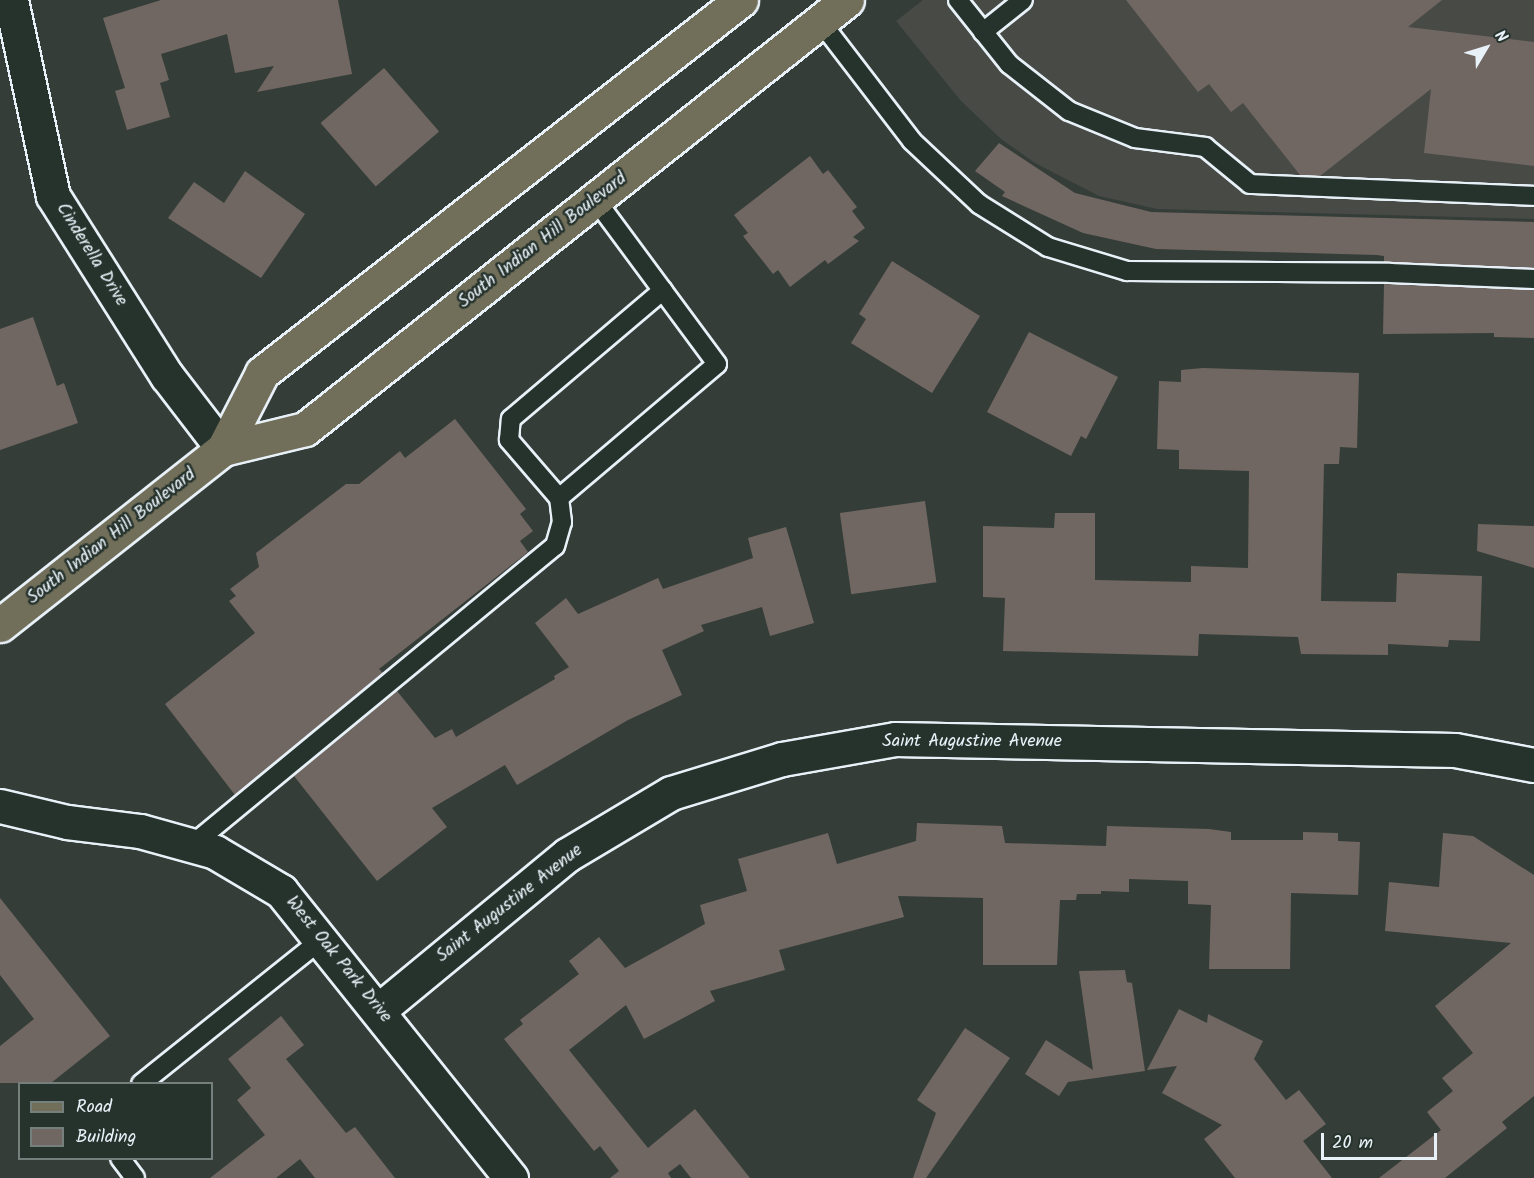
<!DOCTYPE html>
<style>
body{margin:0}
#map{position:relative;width:1534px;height:1178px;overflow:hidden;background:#353d38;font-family:Kalam,sans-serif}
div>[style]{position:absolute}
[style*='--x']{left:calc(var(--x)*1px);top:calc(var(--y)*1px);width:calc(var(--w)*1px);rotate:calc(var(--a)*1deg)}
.built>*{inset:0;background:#474a45}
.building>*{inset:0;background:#706762;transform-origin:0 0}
.roads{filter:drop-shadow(2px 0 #e8f1f8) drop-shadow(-2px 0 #e8f1f8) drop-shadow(0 2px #e8f1f8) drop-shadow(0 -2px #e8f1f8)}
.lane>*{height:18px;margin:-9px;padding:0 9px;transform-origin:9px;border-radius:9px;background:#26332d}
.street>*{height:33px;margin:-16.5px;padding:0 16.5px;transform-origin:16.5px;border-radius:16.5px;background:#26332d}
.primary>*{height:33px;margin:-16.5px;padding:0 16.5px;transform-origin:16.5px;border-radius:16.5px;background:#716e59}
span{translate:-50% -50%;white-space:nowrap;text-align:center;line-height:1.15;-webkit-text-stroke:5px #26332d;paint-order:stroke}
.street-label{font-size:18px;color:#e8f1f8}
.legend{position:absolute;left:18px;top:1082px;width:195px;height:78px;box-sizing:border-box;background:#26332d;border:2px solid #747f7e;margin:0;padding:8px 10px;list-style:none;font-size:18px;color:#e8f1f8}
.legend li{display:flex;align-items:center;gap:12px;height:30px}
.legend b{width:30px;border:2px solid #747f7e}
.north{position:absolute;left:1456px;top:18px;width:60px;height:60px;-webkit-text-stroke:4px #26332d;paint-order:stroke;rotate:52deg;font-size:16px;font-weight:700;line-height:24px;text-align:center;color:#e8f1f8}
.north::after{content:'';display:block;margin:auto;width:21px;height:27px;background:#e8f1f8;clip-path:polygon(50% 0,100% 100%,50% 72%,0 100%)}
.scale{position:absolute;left:1321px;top:1133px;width:116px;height:27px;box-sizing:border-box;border:3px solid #e8f1f8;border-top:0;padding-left:8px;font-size:18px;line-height:21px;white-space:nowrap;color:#e8f1f8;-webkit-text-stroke:4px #26332d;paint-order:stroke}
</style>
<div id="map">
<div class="built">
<i style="clip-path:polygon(923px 0,1534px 0,1534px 219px,1157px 209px,1099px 196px,1035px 163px,1001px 139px,961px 101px,896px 21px)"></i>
</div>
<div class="building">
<i style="clip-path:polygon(161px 0,338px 0,352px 74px,257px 92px,274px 66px,235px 73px,227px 34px,161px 54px,169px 80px,160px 83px,170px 117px,127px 130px,115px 91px,125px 88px,103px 18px)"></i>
<i style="clip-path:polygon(1126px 0,1442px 0,1408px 27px,1534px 42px,1534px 166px,1424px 153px,1431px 89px,1320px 176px,1300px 175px,1243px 103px,1231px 112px,1209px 84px,1198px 92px)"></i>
<i style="left:384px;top:68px;width:84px;height:84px;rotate:49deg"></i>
<i style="clip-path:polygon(999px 143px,1075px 193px,1151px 212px,1534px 222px,1534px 268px,1384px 262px,1384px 256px,1377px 255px,1156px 249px,1083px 233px,1002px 196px,1005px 192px,975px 171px)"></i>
<i style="clip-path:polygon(810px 156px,823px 174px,828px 170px,857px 207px,852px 211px,865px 228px,853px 237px,859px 241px,828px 264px,825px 260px,790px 287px,778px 270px,773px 274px,743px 236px,748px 233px,734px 215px)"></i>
<i style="clip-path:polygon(245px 171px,305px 214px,261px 278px,168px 218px,194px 182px,224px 203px)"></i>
<i style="clip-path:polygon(892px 261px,980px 316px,932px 393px,851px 343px,866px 319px,859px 314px)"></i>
<i style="clip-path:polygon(1384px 284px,1534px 290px,1534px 338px,1494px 337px,1494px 333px,1383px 334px)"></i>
<i style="clip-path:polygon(33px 317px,57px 386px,64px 383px,78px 423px,0 450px,0 329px)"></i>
<i style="clip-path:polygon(1029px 332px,1118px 377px,1086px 439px,1081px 436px,1071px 456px,987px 412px)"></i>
<i style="clip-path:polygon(1203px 368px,1359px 373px,1357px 448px,1340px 447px,1339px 464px,1324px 464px,1321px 601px,1396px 602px,1397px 573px,1482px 576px,1480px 641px,1449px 640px,1448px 647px,1388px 644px,1388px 655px,1301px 654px,1298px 637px,1199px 634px,1198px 656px,1003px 651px,1005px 598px,983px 597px,983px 526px,1054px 528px,1055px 513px,1095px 513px,1095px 580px,1191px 582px,1191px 566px,1248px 568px,1249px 471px,1179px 469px,1179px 450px,1157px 449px,1159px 381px,1181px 382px,1181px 370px)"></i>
<i style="clip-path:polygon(455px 419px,526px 509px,520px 514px,533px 531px,520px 541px,528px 552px,379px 669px,383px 673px,235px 795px,165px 704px,255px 633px,229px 601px,236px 596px,230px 589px,259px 567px,256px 553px,346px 484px,359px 484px,400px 451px,405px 458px)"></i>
<i style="left:925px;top:501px;width:82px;height:86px;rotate:82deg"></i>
<i style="clip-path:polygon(1478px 524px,1534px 526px,1534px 568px,1477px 551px)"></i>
<i style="clip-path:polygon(786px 527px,814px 623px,770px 636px,762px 607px,701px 625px,704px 631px,662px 650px,682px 695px,628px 720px,517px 785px,505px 765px,432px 808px,447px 827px,377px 881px,294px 776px,397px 691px,435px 738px,452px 729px,456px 737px,555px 679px,554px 676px,569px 667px,535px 623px,566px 598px,578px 614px,658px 578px,663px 589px,753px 558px,748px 538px)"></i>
<i style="clip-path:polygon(917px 823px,1002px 826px,1005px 843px,1106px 846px,1107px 826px,1209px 829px,1231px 832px,1231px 840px,1303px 840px,1303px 832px,1338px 833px,1338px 841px,1360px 842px,1358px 895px,1291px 893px,1290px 969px,1209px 969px,1211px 905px,1188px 904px,1188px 881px,1129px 879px,1129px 892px,1101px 891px,1101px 894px,1077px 894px,1076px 900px,1060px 900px,1057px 965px,983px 965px,983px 898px,898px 896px,904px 917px,779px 950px,785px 970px,710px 991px,715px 1001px,644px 1039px,626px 1005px,569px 1050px,648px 1148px,695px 1109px,750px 1178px,691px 1178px,680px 1164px,668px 1173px,671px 1178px,610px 1178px,619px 1171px,600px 1146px,594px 1151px,504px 1039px,523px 1024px,520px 1020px,579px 974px,569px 961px,599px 937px,625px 968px,705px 924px,700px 905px,747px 891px,738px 859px,828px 833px,837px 864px,916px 841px)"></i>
<i style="clip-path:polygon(1443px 833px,1473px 836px,1534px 875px,1534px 1096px,1502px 1122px,1507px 1128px,1445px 1178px,1379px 1178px,1441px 1130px,1427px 1112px,1453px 1091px,1442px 1078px,1473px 1053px,1435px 1006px,1511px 943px,1385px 931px,1389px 882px,1439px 887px)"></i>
<i style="clip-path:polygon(0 898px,110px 1036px,51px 1083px,0 1083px,0 1046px,34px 1019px,0 975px)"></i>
<i style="clip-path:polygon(1125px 970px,1127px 982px,1132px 983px,1145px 1071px,1068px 1082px,1059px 1096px,1025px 1074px,1046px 1040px,1093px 1070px,1079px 971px)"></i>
<i style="clip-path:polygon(1179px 1009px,1207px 1023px,1208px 1014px,1263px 1041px,1254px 1059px,1286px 1100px,1299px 1090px,1326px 1124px,1303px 1141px,1332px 1178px,1235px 1178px,1204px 1139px,1222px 1125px,1162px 1093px,1177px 1066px,1147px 1070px)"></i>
<i style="clip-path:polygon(281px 1016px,304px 1045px,286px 1059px,346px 1133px,355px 1127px,395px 1178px,315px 1178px,300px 1159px,276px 1178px,210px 1178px,265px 1135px,237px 1100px,251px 1088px,228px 1059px)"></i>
<i style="clip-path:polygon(965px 1028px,1010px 1058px,926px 1178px,913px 1178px,936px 1113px,917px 1100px)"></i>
</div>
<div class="roads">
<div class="lane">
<i style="--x:958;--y:0;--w:82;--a:51.4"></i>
<i style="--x:1009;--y:64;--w:76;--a:38.1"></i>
<i style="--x:1069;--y:111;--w:71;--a:22.2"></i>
<i style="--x:1135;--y:138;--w:71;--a:7.3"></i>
<i style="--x:1205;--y:147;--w:58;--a:39.4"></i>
<i style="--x:1250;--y:184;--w:284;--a:2.4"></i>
<i style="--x:820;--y:21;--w:151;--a:52.5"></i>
<i style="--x:912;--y:141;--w:92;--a:43.2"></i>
<i style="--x:979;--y:204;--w:81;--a:31.9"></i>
<i style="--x:1048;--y:247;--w:83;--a:16.9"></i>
<i style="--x:1127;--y:271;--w:263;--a:0.4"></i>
<i style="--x:1390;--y:273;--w:144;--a:2.4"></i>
<i style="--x:983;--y:32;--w:51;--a:-38.7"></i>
<i style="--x:559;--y:498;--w:77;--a:-130.8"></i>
<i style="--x:509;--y:440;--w:21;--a:-85"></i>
<i style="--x:511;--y:419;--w:199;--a:-40.3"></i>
<i style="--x:192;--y:845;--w:470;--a:-39.5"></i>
<i style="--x:555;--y:546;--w:25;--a:-74"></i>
<i style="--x:562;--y:522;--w:24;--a:-97"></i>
<i style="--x:559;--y:498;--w:207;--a:-40.3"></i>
<i style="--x:717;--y:364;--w:205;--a:-126.5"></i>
<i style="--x:141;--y:1084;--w:231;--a:-38.7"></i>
<i style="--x:120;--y:1158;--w:25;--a:53"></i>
</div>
<div class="street">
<i style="--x:11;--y:0;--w:200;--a:77.9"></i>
<i style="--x:53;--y:196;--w:213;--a:57.7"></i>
<i style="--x:167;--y:376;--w:92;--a:52.5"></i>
<i style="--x:0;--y:806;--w:69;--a:13.4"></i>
<i style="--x:67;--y:822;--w:74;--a:7"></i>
<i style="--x:140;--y:831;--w:78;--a:15.6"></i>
<i style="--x:215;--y:852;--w:77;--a:30.6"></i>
<i style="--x:281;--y:891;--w:368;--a:51.3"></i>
<i style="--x:379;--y:1010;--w:244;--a:-39.5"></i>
<i style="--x:567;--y:855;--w:121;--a:-30.8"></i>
<i style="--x:671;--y:793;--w:116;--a:-17"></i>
<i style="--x:782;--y:759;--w:115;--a:-10"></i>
<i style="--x:895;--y:739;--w:560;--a:1.13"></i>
<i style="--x:1455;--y:750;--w:80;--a:10.8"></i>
</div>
<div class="primary">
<i style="--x:223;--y:449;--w:84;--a:-13.7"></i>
<i style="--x:305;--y:429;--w:691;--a:-38.36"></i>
<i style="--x:0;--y:625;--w:284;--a:-38.3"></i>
<i style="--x:223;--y:449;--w:85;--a:-62.8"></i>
<i style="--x:262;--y:373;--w:607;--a:-37.91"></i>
</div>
</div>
<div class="street-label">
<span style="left:543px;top:241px;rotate:-38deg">South Indian Hill Boulevard</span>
<span style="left:91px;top:255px;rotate:58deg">Cinderella Drive</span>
<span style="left:112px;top:537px;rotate:-38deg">South Indian Hill Boulevard</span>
<span style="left:972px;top:742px">Saint Augustine Avenue</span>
<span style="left:510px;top:904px;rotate:-38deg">Saint Augustine Avenue</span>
<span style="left:338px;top:960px;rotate:51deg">West Oak Park Drive</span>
</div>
<ul class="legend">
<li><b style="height:8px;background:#716e59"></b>Road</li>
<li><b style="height:16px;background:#706762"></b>Building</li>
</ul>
<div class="north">N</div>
<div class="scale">20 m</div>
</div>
